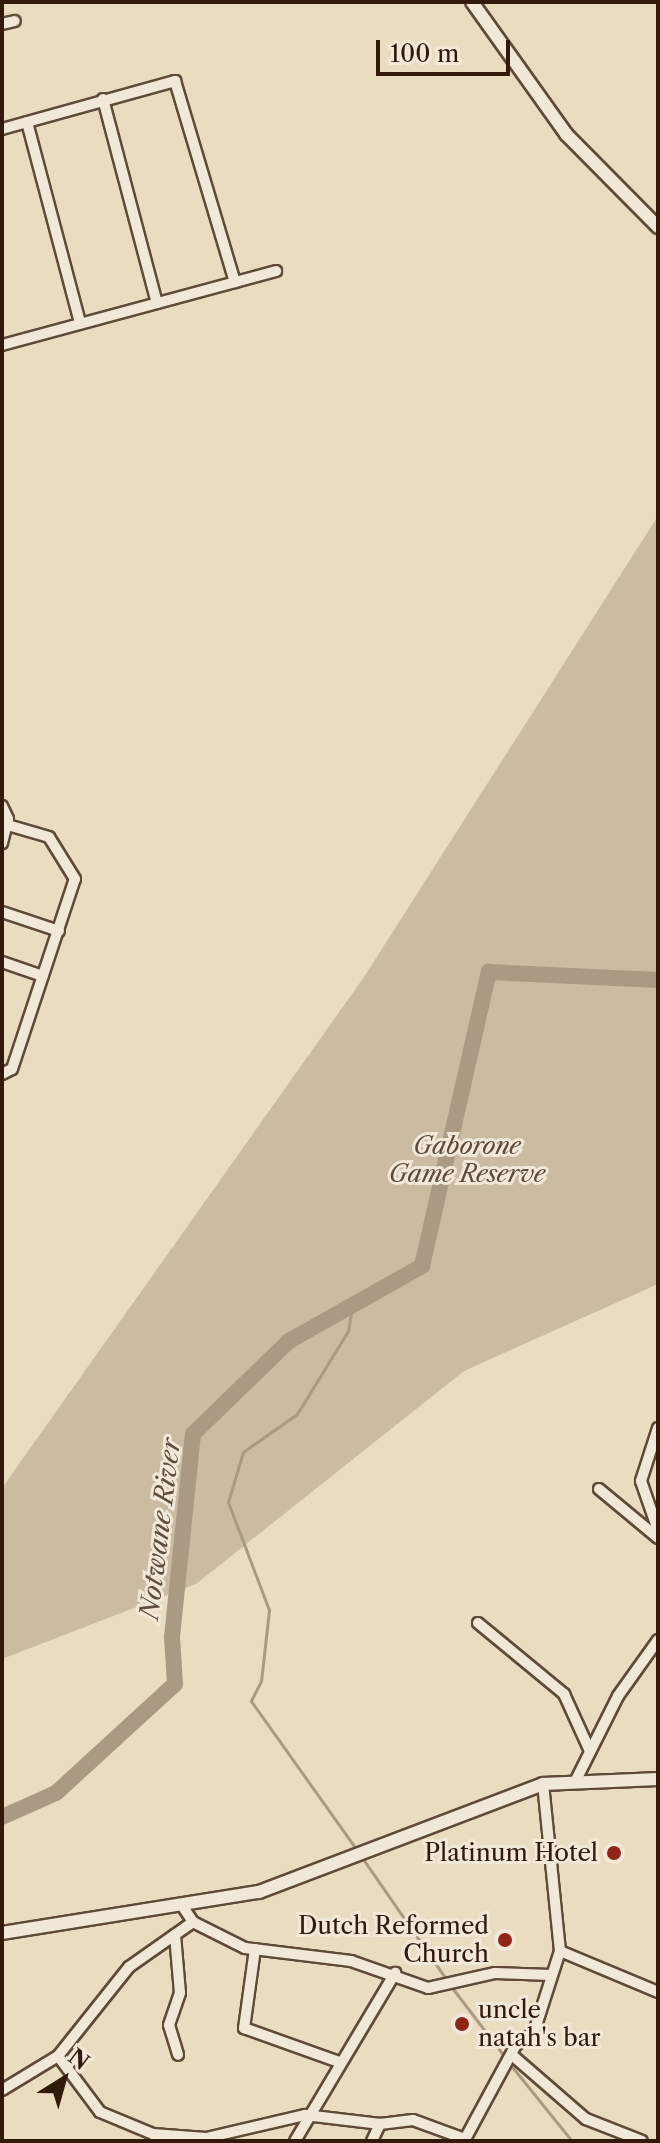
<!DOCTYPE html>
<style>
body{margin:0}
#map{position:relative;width:660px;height:2143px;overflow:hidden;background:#e9dcc1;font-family:"Libre Caslon Text",serif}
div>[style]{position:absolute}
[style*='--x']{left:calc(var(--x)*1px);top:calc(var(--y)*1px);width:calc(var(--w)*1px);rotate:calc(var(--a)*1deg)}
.green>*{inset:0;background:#cabba2}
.stream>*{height:3px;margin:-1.5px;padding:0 1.5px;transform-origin:1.5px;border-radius:1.5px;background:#aa9a83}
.river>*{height:16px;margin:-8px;padding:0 8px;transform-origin:8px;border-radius:8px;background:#aa9a83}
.roads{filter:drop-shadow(2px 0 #5f4a38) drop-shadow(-2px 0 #5f4a38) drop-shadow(0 2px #5f4a38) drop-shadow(0 -2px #5f4a38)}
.minor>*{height:10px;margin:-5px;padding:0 5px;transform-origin:5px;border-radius:5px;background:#f1e8d7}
.tertiary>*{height:12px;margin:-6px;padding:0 6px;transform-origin:6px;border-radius:6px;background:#f1e8d7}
.dots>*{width:22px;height:22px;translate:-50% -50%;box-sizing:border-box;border:4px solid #f1e8d7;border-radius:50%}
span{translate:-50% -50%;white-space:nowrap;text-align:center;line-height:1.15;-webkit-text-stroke:6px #f1e8d7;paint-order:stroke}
.park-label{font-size:24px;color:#5f4a38;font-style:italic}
.poi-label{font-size:24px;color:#311a0a}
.right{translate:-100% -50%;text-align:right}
.left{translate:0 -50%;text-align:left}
.water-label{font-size:26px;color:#614d3a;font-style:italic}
.frame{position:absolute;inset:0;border:4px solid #311a0a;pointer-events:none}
.north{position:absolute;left:24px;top:2039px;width:80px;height:80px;-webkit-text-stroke:6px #f1e8d7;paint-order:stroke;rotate:37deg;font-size:22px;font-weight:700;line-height:32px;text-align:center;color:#311a0a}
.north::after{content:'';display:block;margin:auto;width:28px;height:36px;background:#311a0a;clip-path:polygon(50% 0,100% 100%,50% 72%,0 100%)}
.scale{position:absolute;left:376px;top:40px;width:134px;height:36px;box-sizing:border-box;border:4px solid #311a0a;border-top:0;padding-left:10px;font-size:24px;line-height:28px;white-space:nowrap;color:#311a0a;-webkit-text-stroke:6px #f1e8d7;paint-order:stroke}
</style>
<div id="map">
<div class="green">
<i style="clip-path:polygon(658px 516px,658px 1284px,464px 1371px,196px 1584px,2px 1659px,2px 1488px,364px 977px)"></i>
</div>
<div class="stream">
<i style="--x:352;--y:1306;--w:25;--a:99"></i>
<i style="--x:348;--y:1331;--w:97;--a:121.6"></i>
<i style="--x:297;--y:1414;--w:66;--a:144.9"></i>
<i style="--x:243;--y:1452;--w:52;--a:106.7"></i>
<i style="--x:228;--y:1502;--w:116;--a:69.2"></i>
<i style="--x:269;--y:1610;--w:71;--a:96.4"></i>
<i style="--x:261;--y:1681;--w:22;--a:117"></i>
<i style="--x:251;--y:1701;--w:178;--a:54.6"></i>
<i style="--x:363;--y:1859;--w:146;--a:55.3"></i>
<i style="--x:450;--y:1985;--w:89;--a:52.7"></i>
<i style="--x:513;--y:2068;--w:94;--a:51.1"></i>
</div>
<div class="river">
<i style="--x:2;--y:1817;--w:59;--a:-24"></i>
<i style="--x:56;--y:1793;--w:161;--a:-42.5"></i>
<i style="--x:175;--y:1684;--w:47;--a:-93.7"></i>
<i style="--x:172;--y:1637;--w:204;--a:-84.1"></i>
<i style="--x:193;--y:1434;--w:134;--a:-44.1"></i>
<i style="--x:289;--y:1341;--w:153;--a:-29.4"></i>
<i style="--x:422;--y:1266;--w:302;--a:-77.2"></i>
<i style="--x:489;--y:972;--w:169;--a:2.7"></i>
</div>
<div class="roads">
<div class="minor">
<i style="--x:2;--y:24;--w:13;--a:-13"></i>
<i style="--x:103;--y:99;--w:211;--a:75.2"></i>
<i style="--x:27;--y:122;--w:208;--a:75.2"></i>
<i style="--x:2;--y:129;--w:180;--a:-15.5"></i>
<i style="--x:175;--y:81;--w:210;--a:73.4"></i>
<i style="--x:2;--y:345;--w:284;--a:-15.1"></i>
<i style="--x:2;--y:806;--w:14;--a:65"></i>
<i style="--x:8;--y:819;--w:25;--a:104"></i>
<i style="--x:2;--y:912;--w:60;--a:18.4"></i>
<i style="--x:2;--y:962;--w:43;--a:18.9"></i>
<i style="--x:2;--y:1074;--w:11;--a:-27"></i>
<i style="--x:12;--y:1069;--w:200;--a:-71.7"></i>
<i style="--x:75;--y:879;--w:49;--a:-121.8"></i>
<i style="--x:49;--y:837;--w:43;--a:-163.7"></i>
<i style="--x:658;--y:1428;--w:56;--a:107.8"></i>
<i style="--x:641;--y:1481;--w:52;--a:70.9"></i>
<i style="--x:599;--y:1489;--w:77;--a:39.7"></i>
<i style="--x:478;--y:1623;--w:112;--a:39.5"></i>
<i style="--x:564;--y:1694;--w:63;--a:65.5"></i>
<i style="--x:577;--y:1778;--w:92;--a:-63.4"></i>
<i style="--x:618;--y:1696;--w:69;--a:-54.5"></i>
<i style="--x:183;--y:1907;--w:18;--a:56"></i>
<i style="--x:193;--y:1922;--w:58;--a:26.6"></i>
<i style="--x:245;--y:1948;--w:107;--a:7"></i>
<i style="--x:351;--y:1961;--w:82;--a:19.3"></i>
<i style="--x:428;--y:1988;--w:69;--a:-12.6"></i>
<i style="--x:495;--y:1973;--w:56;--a:2"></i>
<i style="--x:175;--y:1935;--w:58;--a:85.1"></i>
<i style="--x:180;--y:1993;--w:34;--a:109"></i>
<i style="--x:169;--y:2025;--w:31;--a:73"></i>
<i style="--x:255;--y:1949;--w:80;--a:97.9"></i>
<i style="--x:244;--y:2028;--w:101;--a:19.7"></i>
<i style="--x:560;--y:1951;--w:106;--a:22.7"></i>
<i style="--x:512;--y:2055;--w:98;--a:40.9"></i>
<i style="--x:586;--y:2119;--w:60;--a:21.4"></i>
<i style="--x:58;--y:2056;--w:70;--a:53.1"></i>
<i style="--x:100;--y:2112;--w:57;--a:22.5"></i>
<i style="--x:153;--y:2134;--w:53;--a:4.3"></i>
<i style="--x:206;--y:2138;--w:102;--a:-13.1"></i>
<i style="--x:305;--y:2115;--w:76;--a:6.8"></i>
<i style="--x:380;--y:2124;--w:33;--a:-7"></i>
<i style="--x:413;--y:2120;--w:55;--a:20.1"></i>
<i style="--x:2;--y:2090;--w:66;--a:-31.3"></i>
<i style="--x:58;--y:2056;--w:114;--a:-51.4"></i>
<i style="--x:129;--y:1967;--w:78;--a:-35.1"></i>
<i style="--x:295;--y:2141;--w:196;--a:-59.2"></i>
<i style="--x:372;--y:2141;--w:19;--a:-65"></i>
<i style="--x:464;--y:2141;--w:109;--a:-61.6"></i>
<i style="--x:516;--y:2045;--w:22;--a:-36"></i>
<i style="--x:534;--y:2032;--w:85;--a:-72.2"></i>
<i style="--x:560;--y:1951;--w:168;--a:-95.8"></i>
</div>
<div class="tertiary">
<i style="--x:472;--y:2;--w:162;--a:54.5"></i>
<i style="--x:566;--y:134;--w:131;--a:45.3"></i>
<i style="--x:2;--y:1933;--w:260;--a:-9.1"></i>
<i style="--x:259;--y:1892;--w:304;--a:-20.8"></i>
<i style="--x:543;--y:1784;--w:115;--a:-2.5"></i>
</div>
</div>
<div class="dots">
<i style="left:614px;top:1853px;background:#8f2418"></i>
<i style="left:505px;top:1940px;background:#8f2418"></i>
<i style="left:462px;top:2024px;background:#8f2418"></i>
</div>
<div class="park-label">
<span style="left:467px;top:1160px">Gaborone<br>Game Reserve</span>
</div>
<div class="poi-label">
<span class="right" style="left:598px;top:1853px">Platinum Hotel</span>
<span class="right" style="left:489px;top:1940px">Dutch Reformed<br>Church</span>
<span class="left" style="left:478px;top:2024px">uncle<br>natah's bar</span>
</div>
<div class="water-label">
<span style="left:161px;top:1529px;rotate:-83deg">Notwane River</span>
</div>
<div class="frame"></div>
<div class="north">N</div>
<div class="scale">100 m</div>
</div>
